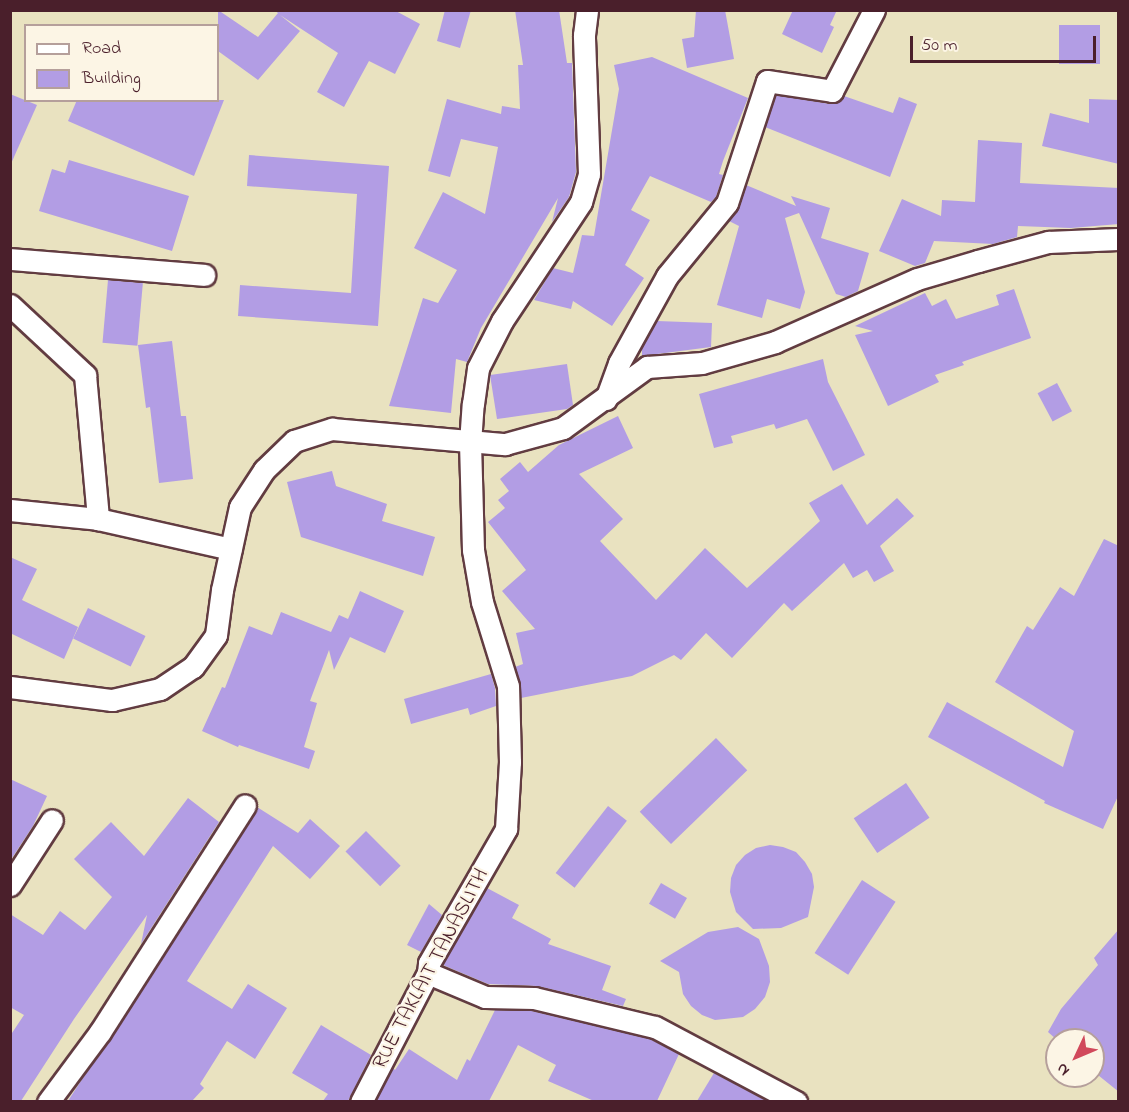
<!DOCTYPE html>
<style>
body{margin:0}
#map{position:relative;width:1129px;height:1112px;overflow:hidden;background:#e9e2c0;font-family:"Indie Flower",sans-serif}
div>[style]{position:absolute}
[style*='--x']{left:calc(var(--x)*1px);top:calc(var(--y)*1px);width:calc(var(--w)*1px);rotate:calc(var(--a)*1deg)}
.building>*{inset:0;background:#b29de4;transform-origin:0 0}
.roads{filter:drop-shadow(2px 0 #623c41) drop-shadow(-2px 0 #623c41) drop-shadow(0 2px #623c41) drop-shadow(0 -2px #623c41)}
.minor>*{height:21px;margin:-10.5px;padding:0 10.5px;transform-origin:10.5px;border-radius:10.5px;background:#fff}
span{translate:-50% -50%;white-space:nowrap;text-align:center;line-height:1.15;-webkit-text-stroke:4.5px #fcf5e5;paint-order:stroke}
.street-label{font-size:21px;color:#4a1f2b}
.frame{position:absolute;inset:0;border:12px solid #4a1f2b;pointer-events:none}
.legend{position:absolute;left:24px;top:24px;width:195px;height:78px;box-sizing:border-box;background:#fcf5e5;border:2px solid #b59f9b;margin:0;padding:8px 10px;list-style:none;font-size:18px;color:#4a1f2b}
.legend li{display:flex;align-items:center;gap:12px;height:30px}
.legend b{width:30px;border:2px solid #b59f9b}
.north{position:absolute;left:1045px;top:1028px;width:60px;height:60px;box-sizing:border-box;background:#fcf5e5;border:2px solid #b59f9b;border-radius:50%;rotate:226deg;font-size:16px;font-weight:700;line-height:24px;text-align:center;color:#4a1f2b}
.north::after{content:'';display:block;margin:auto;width:21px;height:27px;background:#d1495b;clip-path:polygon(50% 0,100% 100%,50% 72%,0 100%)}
.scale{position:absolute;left:910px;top:36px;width:186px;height:27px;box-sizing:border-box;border:3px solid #4a1f2b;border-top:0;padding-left:8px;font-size:18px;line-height:21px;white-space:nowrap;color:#4a1f2b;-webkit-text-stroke:4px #fcf5e5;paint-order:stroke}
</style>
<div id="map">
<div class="building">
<i style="clip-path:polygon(218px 10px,258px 37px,278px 13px,274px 10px,394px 10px,420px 24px,395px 74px,369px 61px,344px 107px,317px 92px,338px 53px,280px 15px,300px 31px,258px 80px,218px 51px)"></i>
<i style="clip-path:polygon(445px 10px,471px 10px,460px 48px,437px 41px)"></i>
<i style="clip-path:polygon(515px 10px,559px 10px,567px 63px,572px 63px,576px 172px,569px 197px,552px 222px,558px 198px,481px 328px,467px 362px,456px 359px,451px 413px,389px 406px,423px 298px,438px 303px,457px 270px,414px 248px,443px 192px,485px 214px,498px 147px,461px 139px,450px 177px,428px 171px,447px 99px,501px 114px,502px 106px,520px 109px,518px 65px,523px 65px)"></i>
<i style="clip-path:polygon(696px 10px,725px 10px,734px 59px,687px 68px,682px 39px,694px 37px)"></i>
<i style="clip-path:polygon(793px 10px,837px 10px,830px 25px,834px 27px,822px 53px,782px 34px)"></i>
<i style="left:1100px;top:25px;width:39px;height:41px;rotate:90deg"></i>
<i style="clip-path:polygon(652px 57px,748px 98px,723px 161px,719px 174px,723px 175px,716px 197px,711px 202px,650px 176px,631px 210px,650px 220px,625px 265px,644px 278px,612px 326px,573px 301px,571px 309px,534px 300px,553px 268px,573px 273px,582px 235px,594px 236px,619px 89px,614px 65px)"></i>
<i style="clip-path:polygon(10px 94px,37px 105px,10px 166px)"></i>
<i style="clip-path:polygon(776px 95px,830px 104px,838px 102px,844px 96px,893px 113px,899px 97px,917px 104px,890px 177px,765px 127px)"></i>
<i style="clip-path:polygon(1089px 99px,1119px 100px,1119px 164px,1042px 146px,1050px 113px,1089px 123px)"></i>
<i style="clip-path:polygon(77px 100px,224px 100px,194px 176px,68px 121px)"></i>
<i style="clip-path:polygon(978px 140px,1022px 143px,1020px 183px,1119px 188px,1119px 224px,1071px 228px,1018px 226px,1017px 237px,993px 244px,934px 241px,925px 263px,915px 266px,879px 251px,902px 199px,941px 216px,942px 200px,975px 202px)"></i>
<i style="clip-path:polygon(249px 155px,389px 166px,378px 326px,238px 316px,240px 285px,351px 293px,357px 194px,247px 186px)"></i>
<i style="clip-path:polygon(69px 160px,189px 196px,172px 251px,39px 211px,52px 169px,65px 173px)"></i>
<i style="clip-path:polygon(746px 185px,796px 206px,791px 196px,830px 208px,821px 238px,869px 253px,858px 291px,846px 297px,836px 294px,799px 213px,785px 218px,805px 292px,800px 309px,767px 299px,762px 318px,717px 305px,739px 226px,729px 221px,739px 207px)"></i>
<i style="left:108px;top:280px;width:35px;height:63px;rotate:5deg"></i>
<i style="clip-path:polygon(1014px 289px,1031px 338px,962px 362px,964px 365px,935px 375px,939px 382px,888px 406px,855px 335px,873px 331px,855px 326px,925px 293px,932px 306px,946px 299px,956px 319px,999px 305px,996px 295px)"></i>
<i style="clip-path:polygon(657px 321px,712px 323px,711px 347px,642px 356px,642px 348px)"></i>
<i style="clip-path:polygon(172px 341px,181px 416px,186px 416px,193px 479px,159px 483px,150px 407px,146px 408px,138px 345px)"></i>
<i style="clip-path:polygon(823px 359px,828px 382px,865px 455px,833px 471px,807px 419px,776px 429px,774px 424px,731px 436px,733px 443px,714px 448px,699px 394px)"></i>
<i style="clip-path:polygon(567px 364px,573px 405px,567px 409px,497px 419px,490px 375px)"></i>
<i style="left:1057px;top:383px;width:32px;height:22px;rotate:62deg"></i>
<i style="clip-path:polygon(618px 416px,633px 448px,579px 474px,623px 519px,600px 541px,656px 600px,705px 548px,747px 588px,820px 521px,809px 503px,842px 484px,867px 525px,897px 498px,914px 516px,880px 546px,894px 571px,874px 582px,867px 570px,853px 578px,844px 563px,792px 611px,784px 603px,732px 658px,706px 633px,681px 660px,674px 655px,632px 676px,521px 698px,515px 667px,523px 664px,516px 633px,535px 629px,502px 591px,526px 570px,488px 522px,505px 508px,498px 500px,509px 491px,500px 479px,520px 462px,528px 472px,559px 445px)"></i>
<i style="clip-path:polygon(332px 471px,336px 486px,387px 504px,382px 521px,435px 537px,423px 576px,301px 537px,287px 482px)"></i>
<i style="clip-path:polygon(1104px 539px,1119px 546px,1119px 794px,1103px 829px,1044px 803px,1045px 801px,928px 737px,947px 702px,1063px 767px,1074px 731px,995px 682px,1027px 626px,1033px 630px,1060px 587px,1074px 596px)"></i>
<i style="clip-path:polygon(10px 557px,37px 569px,22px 600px,78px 627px,64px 659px,10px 633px)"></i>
<i style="clip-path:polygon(360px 591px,404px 611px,385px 653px,350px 637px,334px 670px,329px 650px,310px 701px,317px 703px,304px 747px,315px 751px,309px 769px,239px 745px,238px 747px,202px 731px,222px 687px,225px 688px,249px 626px,272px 635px,281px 612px,331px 632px,339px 615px,348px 619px)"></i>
<i style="left:88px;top:608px;width:64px;height:34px;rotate:26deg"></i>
<i style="clip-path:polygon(491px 674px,495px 688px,496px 706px,470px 715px,468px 708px,411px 724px,404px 699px)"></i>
<i style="left:716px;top:738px;width:45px;height:106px;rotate:46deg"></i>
<i style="clip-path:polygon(10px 779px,47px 796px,33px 826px,10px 861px)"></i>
<i style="left:906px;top:783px;width:42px;height:63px;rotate:56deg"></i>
<i style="clip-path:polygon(188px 798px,219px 822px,141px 944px,147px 915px,74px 1019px,21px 1101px,10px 1101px,10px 1036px,24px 1015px,10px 1007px,10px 914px,43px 935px,60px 911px,85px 930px,112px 897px,74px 859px,111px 822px,144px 856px)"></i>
<i style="left:608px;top:806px;width:24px;height:85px;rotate:38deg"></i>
<i style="clip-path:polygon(257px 807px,298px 833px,310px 819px,340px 846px,310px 879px,273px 846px,187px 981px,232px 1009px,248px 984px,287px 1008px,255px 1059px,227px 1041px,200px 1084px,204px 1088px,192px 1101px,68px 1101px)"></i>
<i style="left:366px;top:831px;width:49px;height:29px;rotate:45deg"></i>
<i style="clip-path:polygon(770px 845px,783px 847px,796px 852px,805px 862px,812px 874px,814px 887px,808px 917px,781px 928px,753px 929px,736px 912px,730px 892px,731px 878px,736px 865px,745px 855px,756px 848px)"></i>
<i style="left:862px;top:880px;width:40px;height:87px;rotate:33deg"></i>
<i style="left:661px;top:883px;width:30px;height:24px;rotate:30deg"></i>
<i style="clip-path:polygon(487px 888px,519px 905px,512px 918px,551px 939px,548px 944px,611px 966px,602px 990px,626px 999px,623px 1006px,537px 986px,488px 984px,445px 966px,443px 964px)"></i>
<i style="clip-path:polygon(429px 904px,442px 915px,421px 952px,407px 945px)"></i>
<i style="clip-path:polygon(738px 927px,759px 939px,769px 966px,770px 982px,765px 997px,755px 1009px,743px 1017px,715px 1020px,702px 1015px,691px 1006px,683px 994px,679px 972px,660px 961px,708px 932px)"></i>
<i style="clip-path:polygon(1119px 929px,1119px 1092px,1093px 1071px,1093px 1040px,1057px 1040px,1048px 1032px,1061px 1009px,1098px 965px,1094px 958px)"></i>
<i style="clip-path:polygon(495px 1010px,532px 1011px,650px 1039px,679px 1054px,657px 1101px,594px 1101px,548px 1081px,556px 1065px,518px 1045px,489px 1101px,376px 1101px,393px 1068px,395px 1070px,409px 1049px,457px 1080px,467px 1059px,470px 1061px)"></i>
<i style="clip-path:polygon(321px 1025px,371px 1055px,348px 1101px,323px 1101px,328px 1094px,292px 1073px)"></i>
<i style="clip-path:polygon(714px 1073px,768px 1101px,697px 1101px)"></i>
</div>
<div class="roads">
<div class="minor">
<i style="--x:10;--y:259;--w:195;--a:4.7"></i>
<i style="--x:10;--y:305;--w:103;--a:43"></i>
<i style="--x:85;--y:375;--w:145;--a:84.8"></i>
<i style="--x:606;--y:399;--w:38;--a:-70"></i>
<i style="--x:619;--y:363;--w:99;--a:-61.1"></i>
<i style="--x:667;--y:276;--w:94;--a:-50.6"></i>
<i style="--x:727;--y:203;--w:128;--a:-71.8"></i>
<i style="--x:767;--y:81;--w:66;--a:8.7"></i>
<i style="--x:832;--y:91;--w:91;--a:-62.6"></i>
<i style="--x:10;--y:510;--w:88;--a:5.8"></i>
<i style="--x:98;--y:519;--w:136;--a:12.7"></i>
<i style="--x:10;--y:687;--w:103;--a:7.3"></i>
<i style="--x:112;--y:700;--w:49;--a:-12.9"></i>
<i style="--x:160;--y:689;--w:40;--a:-34"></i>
<i style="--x:193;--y:667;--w:39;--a:-54"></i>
<i style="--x:216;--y:635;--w:45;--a:-82.4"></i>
<i style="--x:222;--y:590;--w:85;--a:-77.8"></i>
<i style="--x:240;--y:507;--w:44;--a:-57"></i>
<i style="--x:264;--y:470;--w:42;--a:-44"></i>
<i style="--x:294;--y:441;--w:40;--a:-18"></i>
<i style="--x:332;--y:429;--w:174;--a:5"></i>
<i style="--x:505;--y:444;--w:60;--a:-15.4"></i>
<i style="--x:563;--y:428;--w:104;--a:-36"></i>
<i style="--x:647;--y:367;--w:55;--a:-4.2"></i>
<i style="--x:702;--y:363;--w:76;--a:-16"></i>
<i style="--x:775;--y:342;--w:155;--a:-23.9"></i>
<i style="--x:917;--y:279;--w:64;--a:-16.4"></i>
<i style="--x:978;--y:261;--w:73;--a:-15.2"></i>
<i style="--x:1048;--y:242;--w:70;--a:-2.5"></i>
<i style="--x:10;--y:885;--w:77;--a:-57.1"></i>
<i style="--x:428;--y:973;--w:62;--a:22.8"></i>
<i style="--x:485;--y:997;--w:49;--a:1.2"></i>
<i style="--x:534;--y:998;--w:124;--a:13.5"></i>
<i style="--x:655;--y:1027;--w:160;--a:28"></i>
<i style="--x:48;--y:1102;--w:87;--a:-53.4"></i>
<i style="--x:100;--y:1032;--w:269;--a:-57.4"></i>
<i style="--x:361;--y:1102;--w:145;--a:-62.6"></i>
<i style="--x:428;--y:973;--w:10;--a:-84"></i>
<i style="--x:429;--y:963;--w:155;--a:-60.1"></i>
<i style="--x:506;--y:829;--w:67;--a:-86.6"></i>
<i style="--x:510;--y:762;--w:76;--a:-91.5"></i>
<i style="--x:508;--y:686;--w:88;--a:-107.2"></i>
<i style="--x:482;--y:602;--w:53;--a:-99.8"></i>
<i style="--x:473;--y:550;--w:107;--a:-91.6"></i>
<i style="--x:470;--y:443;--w:39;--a:-86"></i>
<i style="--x:473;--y:404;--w:36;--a:-82"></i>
<i style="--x:478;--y:368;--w:53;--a:-62.9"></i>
<i style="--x:502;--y:321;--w:143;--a:-56.4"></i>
<i style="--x:581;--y:202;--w:29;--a:-74"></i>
<i style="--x:589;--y:174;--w:139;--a:-92.1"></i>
<i style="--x:584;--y:35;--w:25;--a:-83"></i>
</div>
</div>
<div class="street-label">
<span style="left:431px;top:969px;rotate:-62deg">RUE TAKLAIT TANASLITH</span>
</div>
<div class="frame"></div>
<ul class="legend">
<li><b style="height:8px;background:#fff"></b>Road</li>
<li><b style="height:16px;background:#b29de4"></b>Building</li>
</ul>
<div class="north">N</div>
<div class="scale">50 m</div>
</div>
